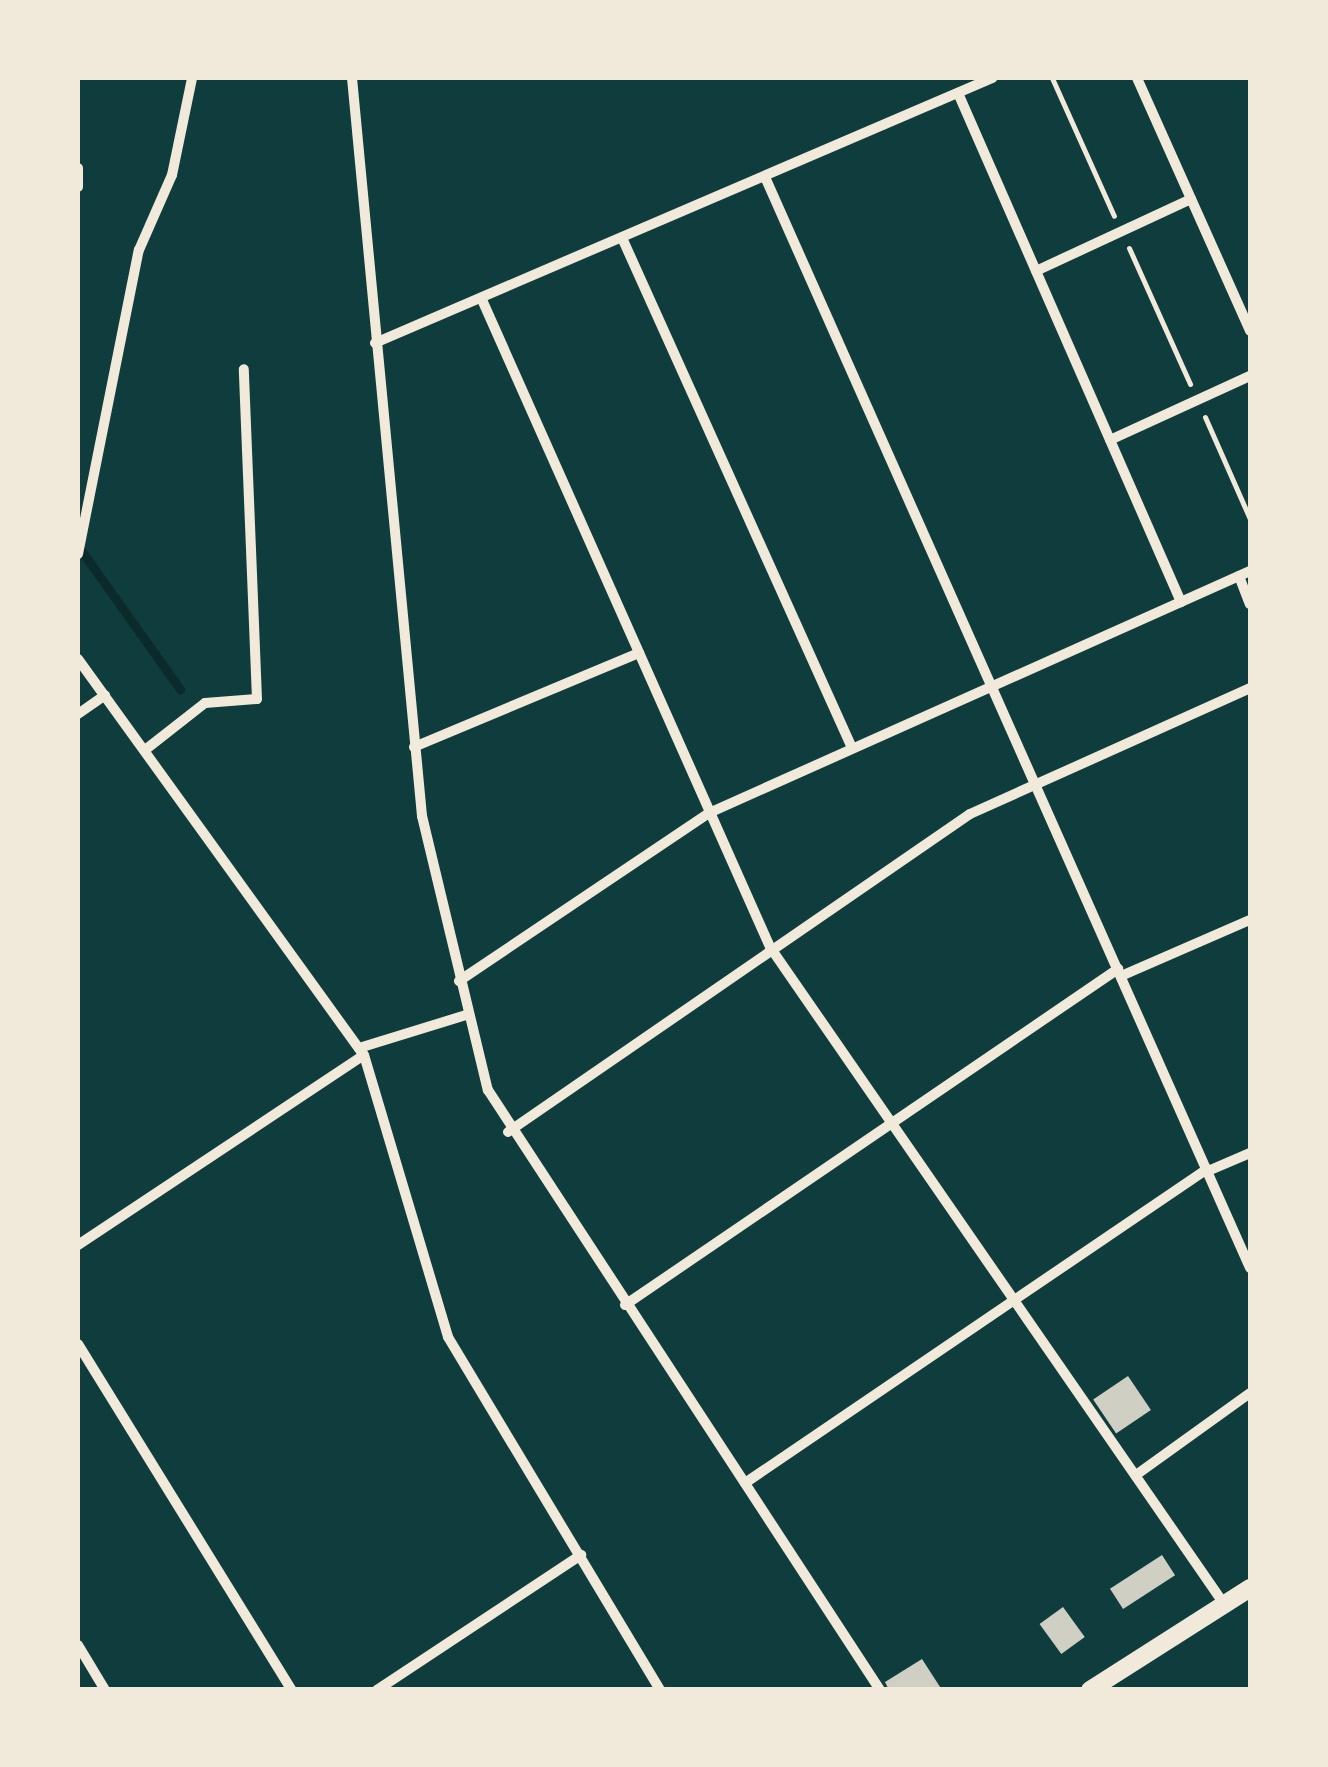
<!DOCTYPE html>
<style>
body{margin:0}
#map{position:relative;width:1328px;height:1767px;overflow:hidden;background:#0f3d3e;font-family:Raleway,sans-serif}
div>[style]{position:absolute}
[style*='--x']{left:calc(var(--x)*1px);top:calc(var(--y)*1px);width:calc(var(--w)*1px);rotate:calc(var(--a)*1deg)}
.stream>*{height:9px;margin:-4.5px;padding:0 4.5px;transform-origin:4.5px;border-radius:4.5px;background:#0a2a2b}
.building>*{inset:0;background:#cfcfc3;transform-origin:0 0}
.path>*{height:5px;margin:-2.5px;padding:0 2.5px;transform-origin:2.5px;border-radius:2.5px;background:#f1e9da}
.minor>*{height:10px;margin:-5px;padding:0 5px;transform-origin:5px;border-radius:5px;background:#f1e9da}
.tertiary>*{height:18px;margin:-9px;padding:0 9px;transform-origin:9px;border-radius:9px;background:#f1e9da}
span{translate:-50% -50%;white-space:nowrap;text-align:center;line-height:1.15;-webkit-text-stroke:9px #f1e9da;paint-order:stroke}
.frame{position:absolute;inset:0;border:80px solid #f1e9da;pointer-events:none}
</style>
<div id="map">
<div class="stream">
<i style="--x:78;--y:546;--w:176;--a:54.5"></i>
</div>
<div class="building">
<i style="left:1128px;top:1376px;width:41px;height:42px;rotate:56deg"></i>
<i style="left:1162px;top:1555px;width:24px;height:62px;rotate:57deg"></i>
<i style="left:1063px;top:1607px;width:37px;height:29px;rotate:54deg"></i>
<i style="clip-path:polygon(922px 1659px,942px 1690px,889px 1690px,885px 1682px)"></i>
</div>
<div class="path">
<i style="--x:1052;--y:78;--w:151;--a:65.8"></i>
<i style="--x:1129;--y:248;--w:149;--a:65.8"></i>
<i style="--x:1205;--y:417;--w:111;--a:66.2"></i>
</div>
<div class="minor">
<i style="--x:352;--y:78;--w:741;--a:84.58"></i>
<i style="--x:422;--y:816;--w:282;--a:76.5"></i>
<i style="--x:488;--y:1090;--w:717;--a:56.84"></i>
<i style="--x:1137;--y:78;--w:277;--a:65.9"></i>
<i style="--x:958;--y:93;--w:556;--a:66.34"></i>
<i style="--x:78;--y:168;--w:19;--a:90"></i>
<i style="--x:765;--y:177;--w:1194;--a:66.03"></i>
<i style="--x:623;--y:240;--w:557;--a:65.73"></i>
<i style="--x:1036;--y:271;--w:171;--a:-24.9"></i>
<i style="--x:483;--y:302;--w:706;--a:66.01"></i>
<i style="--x:770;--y:947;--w:799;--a:55.35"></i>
<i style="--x:375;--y:343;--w:672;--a:-23.24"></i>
<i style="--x:1110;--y:440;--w:154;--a:-24.6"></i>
<i style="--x:78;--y:554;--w:310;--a:-78.7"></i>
<i style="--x:139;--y:250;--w:82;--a:-66.3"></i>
<i style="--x:172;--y:175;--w:99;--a:-78.3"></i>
<i style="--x:1239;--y:576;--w:30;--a:69"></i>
<i style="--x:78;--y:659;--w:488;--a:54.2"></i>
<i style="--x:364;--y:1055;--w:294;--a:73.4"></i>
<i style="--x:448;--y:1337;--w:412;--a:59"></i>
<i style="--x:78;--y:714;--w:33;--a:-35"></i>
<i style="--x:414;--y:747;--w:244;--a:-22.7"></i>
<i style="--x:145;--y:750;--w:76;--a:-38.1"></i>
<i style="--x:205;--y:703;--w:52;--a:-4.4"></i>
<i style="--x:257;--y:699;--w:330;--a:-92.3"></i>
<i style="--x:1121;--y:976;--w:141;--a:-23.5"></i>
<i style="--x:459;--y:981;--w:301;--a:-33.9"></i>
<i style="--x:709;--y:813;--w:593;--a:-24.1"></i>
<i style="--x:359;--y:1048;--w:112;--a:-17.1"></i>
<i style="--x:508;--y:1132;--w:561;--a:-34.54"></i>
<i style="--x:970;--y:814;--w:307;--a:-24.2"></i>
<i style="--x:1208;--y:1171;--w:46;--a:-23.2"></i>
<i style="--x:78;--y:1245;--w:343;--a:-33.6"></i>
<i style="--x:625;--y:1305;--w:597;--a:-34.28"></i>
<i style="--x:78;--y:1344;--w:407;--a:58.3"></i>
<i style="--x:1136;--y:1475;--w:140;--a:-35.7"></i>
<i style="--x:745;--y:1483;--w:559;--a:-34.2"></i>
<i style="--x:78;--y:1645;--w:52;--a:59"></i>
<i style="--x:377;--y:1690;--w:245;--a:-33.5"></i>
</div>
<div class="tertiary">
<i style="--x:1090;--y:1690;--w:190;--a:-32.5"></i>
</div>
<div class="frame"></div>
</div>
